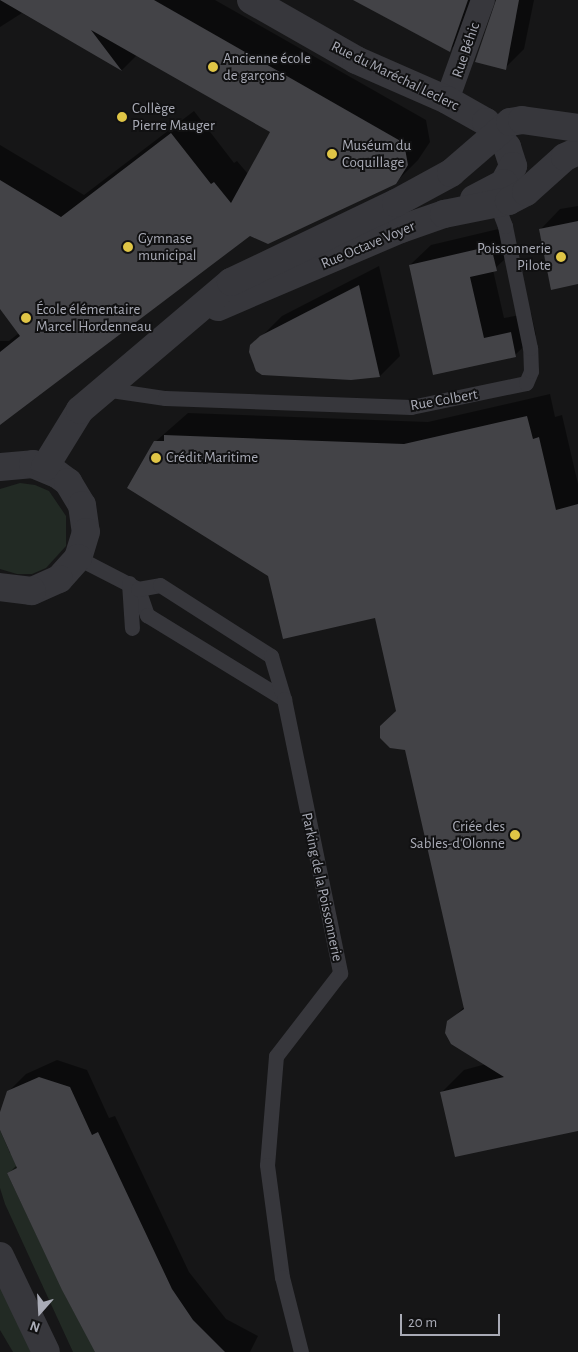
<!DOCTYPE html>
<meta charset="utf-8">
<style>
body{margin:0}
#map{position:relative;width:578px;height:1352px;overflow:hidden;background:#161617;font-family:"Alegreya Sans",sans-serif}
div>[style]{position:absolute}
[style*='--x']{left:calc(var(--x)*1px);top:calc(var(--y)*1px);width:calc(var(--w)*1px);rotate:calc(var(--a)*1deg)}
.green>*{inset:0;background:#222a24}
.shadow>*{inset:0;background:#0007}
.building>*{inset:0;background:#434347}
.service>*{height:15px;margin:-7.5px;padding:0 7.5px;transform-origin:7.5px;border-radius:7.5px;background:#37373c}
.pedestrian>*{height:24px;margin:-12px;padding:0 12px;transform-origin:12px;border-radius:12px;background:#37373c}
.minor>*{height:28px;margin:-14px;padding:0 14px;transform-origin:14px;border-radius:14px;background:#37373c}
.tertiary>*{height:28px;margin:-14px;padding:0 14px;transform-origin:14px;border-radius:14px;background:#37373c}
.dots>*{width:14px;height:14px;translate:-50% -50%;box-sizing:border-box;border:2px solid #111112;border-radius:50%}
span{translate:-50% -50%;white-space:nowrap;text-align:center;line-height:1.15;-webkit-text-stroke:4px #111112;paint-order:stroke}
.street-label{font-size:15px;color:#a9abb6}
.poi-label{font-size:15px;color:#a9abb6}
.left{translate:0 -50%;text-align:left}
.right{translate:-100% -50%;text-align:right}
.north{position:absolute;left:15px;top:1287px;width:50px;height:50px;-webkit-text-stroke:4px #111112;paint-order:stroke;rotate:199deg;font-size:14px;font-weight:700;line-height:20px;text-align:center;color:#a9abb6}
.north::after{content:'';display:block;margin:auto;width:18px;height:22px;background:#a9abb6;clip-path:polygon(50% 0,100% 100%,50% 72%,0 100%)}
.scale{position:absolute;left:400px;top:1314px;width:100px;height:22px;box-sizing:border-box;border:2px solid #a9abb6;border-top:0;padding-left:6px;font-size:15px;line-height:18px;white-space:nowrap;color:#a9abb6;-webkit-text-stroke:4px #111112;paint-order:stroke}
</style>
<div id="map">
<div class="green">
<i style="clip-path:polygon(20px 483px,35px 485px,49px 491px,66px 516px,66px 546px,46px 568px,32px 574px,17px 574px,0 569px,0 489px)"></i>
<i style="clip-path:polygon(0 1130px,10px 1153px,34px 1161px,7px 1173px,67px 1299px,96px 1352px,73px 1352px,5px 1204px,0 1188px)"></i>
<i style="clip-path:polygon(0 1286px,31px 1352px,13px 1352px,0 1330px)"></i>
</div>
<div class="shadow">
<i style="clip-path:polygon(0 0,215px 0,426px 120px,430px 142px,418px 160px,395px 183px,250px 234px,0 423px,0 341px,9px 341px,19px 333px,0 307px,0 145px,84px 195px,194px 111px,234px 163px,237px 161px,248px 174px,271px 131px,137px 55px,122px 70px,22px 13px,0 27px)"></i>
<i style="clip-path:polygon(358px 0,480px 0,468px 31px,450px 50px)"></i>
<i style="clip-path:polygon(497px 0,534px 0,524px 49px,505px 68px)"></i>
<i style="clip-path:polygon(578px 206px,578px 283px,540px 230px,560px 209px)"></i>
<i style="clip-path:polygon(511px 226px,516px 249px,493px 270px,504px 318px,531px 313px,536px 335px,515px 355px,434px 373px,410px 265px,431px 245px)"></i>
<i style="clip-path:polygon(379px 266px,400px 356px,380px 376px,262px 374px,253px 364px,252px 346px,282px 316px)"></i>
<i style="clip-path:polygon(550px 394px,555px 417px,562px 415px,578px 484px,578px 1129px,441px 1093px,464px 1070px,486px 1064px,449px 1022px,465px 1006px,376px 616px,269px 575px,155px 442px,188px 413px,428px 422px)"></i>
<i style="clip-path:polygon(57px 1060px,87px 1070px,109px 1118px,115px 1116px,189px 1272px,226px 1319px,258px 1336px,250px 1352px,97px 1352px,9px 1173px,17px 1165px,0 1127px,0 1116px,8px 1092px,26px 1074px)"></i>
</div>
<div class="building">
<i style="clip-path:polygon(0 0,154px 0,404px 143px,408px 165px,396px 184px,268px 244px,250px 236px,0 425px,0 352px,20px 336px,0 309px,0 180px,61px 217px,171px 133px,211px 184px,214px 182px,231px 203px,270px 132px,91px 30px,122px 71px)"></i>
<i style="clip-path:polygon(353px 0,468px 0,450px 52px)"></i>
<i style="clip-path:polygon(496px 0,519px 0,506px 70px,475px 62px)"></i>
<i style="clip-path:polygon(578px 221px,578px 284px,551px 290px,539px 229px)"></i>
<i style="clip-path:polygon(491px 246px,497px 271px,470px 277px,484px 338px,511px 332px,516px 357px,433px 375px,409px 265px)"></i>
<i style="clip-path:polygon(359px 285px,380px 377px,351px 380px,262px 375px,256px 371px,249px 352px,250px 345px,260px 336px)"></i>
<i style="clip-path:polygon(527px 416px,533px 439px,539px 437px,556px 510px,578px 504px,578px 1131px,455px 1157px,440px 1092px,504px 1077px,451px 1044px,445px 1033px,447px 1021px,464px 1009px,405px 750px,390px 748px,380px 738px,380px 726px,396px 711px,375px 618px,283px 639px,268px 576px,127px 488px,154px 441px,164px 441px,164px 435px,404px 444px)"></i>
<i style="clip-path:polygon(39px 1077px,70px 1087px,92px 1135px,98px 1132px,172px 1289px,193px 1320px,225px 1352px,95px 1352px,62px 1290px,7px 1173px,17px 1168px,0 1130px,0 1112px,7px 1091px)"></i>
</div>
<div class="service">
<i style="--x:104;--y:389;--w:62;--a:8.4"></i>
<i style="--x:165;--y:398;--w:246;--a:2.1"></i>
<i style="--x:411;--y:407;--w:117;--a:-11.8"></i>
<i style="--x:526;--y:383;--w:13;--a:-67"></i>
<i style="--x:531;--y:371;--w:23;--a:-92"></i>
<i style="--x:530;--y:348;--w:125;--a:-101.6"></i>
<i style="--x:505;--y:226;--w:31;--a:-111"></i>
<i style="--x:78;--y:558;--w:68;--a:27.3"></i>
<i style="--x:138;--y:589;--w:28;--a:71"></i>
<i style="--x:147;--y:615;--w:161;--a:31.5"></i>
<i style="--x:129;--y:583;--w:45;--a:86.2"></i>
<i style="--x:138;--y:589;--w:22;--a:-10"></i>
<i style="--x:160;--y:585;--w:132;--a:32.6"></i>
<i style="--x:271;--y:656;--w:45;--a:73.2"></i>
<i style="--x:284;--y:699;--w:280;--a:78.4"></i>
<i style="--x:340;--y:973;--w:105;--a:127.6"></i>
<i style="--x:276;--y:1056;--w:109;--a:94.7"></i>
<i style="--x:267;--y:1165;--w:113;--a:82.4"></i>
<i style="--x:282;--y:1277;--w:77;--a:75.8"></i>
</div>
<div class="pedestrian">
<i style="--x:447;--y:100;--w:106;--a:-70.2"></i>
</div>
<div class="minor">
<i style="--x:0;--y:1256;--w:106;--a:64.4"></i>
</div>
<div class="tertiary">
<i style="--x:251;--y:0;--w:121;--a:29.7"></i>
<i style="--x:356;--y:60;--w:99;--a:23.7"></i>
<i style="--x:447;--y:100;--w:45;--a:29.4"></i>
<i style="--x:486;--y:122;--w:33;--a:50"></i>
<i style="--x:507;--y:147;--w:20;--a:72"></i>
<i style="--x:513;--y:166;--w:19;--a:118"></i>
<i style="--x:504;--y:183;--w:34;--a:152"></i>
<i style="--x:218;--y:307;--w:199;--a:-23.1"></i>
<i style="--x:401;--y:229;--w:46;--a:-19.2"></i>
<i style="--x:444;--y:214;--w:66;--a:-11.3"></i>
<i style="--x:509;--y:201;--w:19;--a:-28"></i>
<i style="--x:526;--y:192;--w:52;--a:-41.9"></i>
<i style="--x:565;--y:157;--w:14;--a:-25"></i>
<i style="--x:0;--y:467;--w:33;--a:-5"></i>
<i style="--x:33;--y:464;--w:26;--a:23"></i>
<i style="--x:57;--y:474;--w:14;--a:36"></i>
<i style="--x:68;--y:482;--w:27;--a:59"></i>
<i style="--x:82;--y:505;--w:27;--a:82"></i>
<i style="--x:86;--y:532;--w:27;--a:107"></i>
<i style="--x:78;--y:558;--w:28;--a:132"></i>
<i style="--x:59;--y:579;--w:30;--a:156"></i>
<i style="--x:32;--y:591;--w:32;--a:-173"></i>
<i style="--x:45;--y:467;--w:67;--a:-58.4"></i>
<i style="--x:80;--y:410;--w:198;--a:-40.3"></i>
<i style="--x:231;--y:282;--w:183;--a:-25.6"></i>
<i style="--x:396;--y:203;--w:63;--a:-28.6"></i>
<i style="--x:451;--y:173;--w:78;--a:-40.8"></i>
<i style="--x:510;--y:122;--w:12;--a:-9"></i>
<i style="--x:522;--y:120;--w:57;--a:8.1"></i>
</div>
<div class="dots">
<i style="left:213px;top:67px;background:#dfc546"></i>
<i style="left:122px;top:117px;background:#dfc546"></i>
<i style="left:332px;top:154px;background:#dfc546"></i>
<i style="left:128px;top:247px;background:#dfc546"></i>
<i style="left:561px;top:257px;background:#dfc546"></i>
<i style="left:26px;top:318px;background:#dfc546"></i>
<i style="left:156px;top:458px;background:#dfc546"></i>
<i style="left:515px;top:835px;background:#dfc546"></i>
</div>
<div class="street-label">
<span style="left:466px;top:50px;rotate:-71deg">Rue Béhic</span>
<span style="left:395px;top:76px;rotate:26deg">Rue du Maréchal Leclerc</span>
<span style="left:368px;top:245px;rotate:-23deg">Rue Octave Voyer</span>
<span style="left:444px;top:400px;rotate:-10deg">Rue Colbert</span>
<span style="left:322px;top:887px;rotate:78deg">Parking de la Poissonnerie</span>
</div>
<div class="poi-label">
<span class="left" style="left:223px;top:67px">Ancienne école<br>de garçons</span>
<span class="left" style="left:132px;top:117px">Collège<br>Pierre Mauger</span>
<span class="left" style="left:342px;top:154px">Muséum du<br>Coquillage</span>
<span class="left" style="left:138px;top:247px">Gymnase<br>municipal</span>
<span class="right" style="left:551px;top:257px">Poissonnerie<br>Pilote</span>
<span class="left" style="left:36px;top:318px">École élémentaire<br>Marcel Hordenneau</span>
<span class="left" style="left:166px;top:458px">Crédit Maritime</span>
<span class="right" style="left:505px;top:835px">Criée des<br>Sables-d'Olonne</span>
</div>
<div class="north">N</div>
<div class="scale">20 m</div>
</div>
